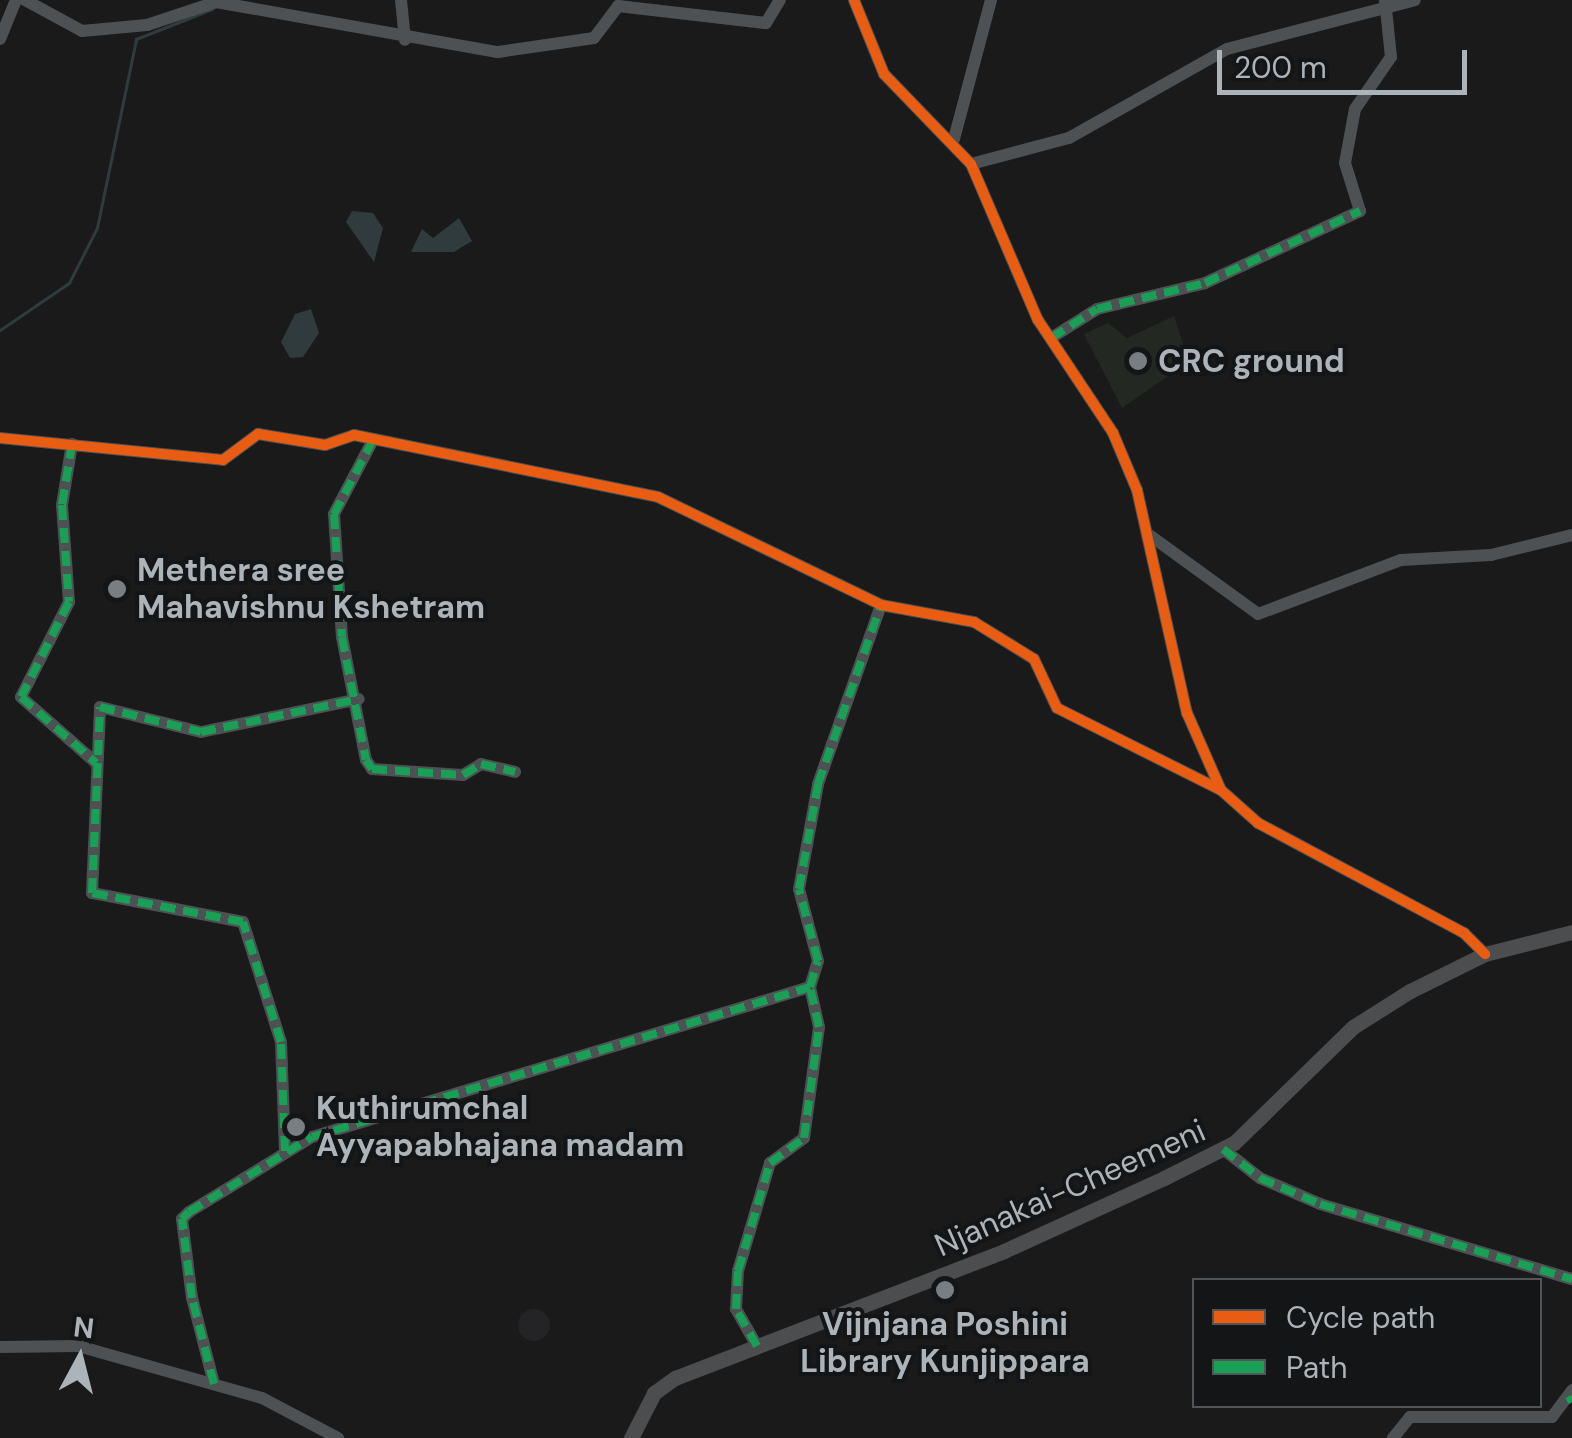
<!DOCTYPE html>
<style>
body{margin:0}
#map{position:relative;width:1572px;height:1438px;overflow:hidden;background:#1a1a1a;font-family:"DM Sans",sans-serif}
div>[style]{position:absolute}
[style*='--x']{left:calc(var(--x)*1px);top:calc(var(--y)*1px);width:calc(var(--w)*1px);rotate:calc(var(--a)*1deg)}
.built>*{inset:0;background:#242426}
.round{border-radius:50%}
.green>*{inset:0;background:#232922}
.water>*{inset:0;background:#2f3b3d}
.stream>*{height:2.5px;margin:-1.25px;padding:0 1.25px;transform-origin:1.25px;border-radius:1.25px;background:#2f3b3d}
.minor>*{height:12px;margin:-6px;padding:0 6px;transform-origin:6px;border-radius:6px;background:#4e5153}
.major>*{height:15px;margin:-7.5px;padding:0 7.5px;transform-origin:7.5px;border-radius:7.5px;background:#4b4d4f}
.quiet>*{height:8px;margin-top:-4px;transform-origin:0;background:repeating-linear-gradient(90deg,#1a9f57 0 15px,transparent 0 23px)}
.cycleway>*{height:10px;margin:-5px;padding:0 5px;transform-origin:5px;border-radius:5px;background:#e95d12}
.dots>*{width:28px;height:28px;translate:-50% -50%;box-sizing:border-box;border:5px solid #141516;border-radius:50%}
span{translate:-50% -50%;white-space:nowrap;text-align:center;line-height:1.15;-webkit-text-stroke:8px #141516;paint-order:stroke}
.poi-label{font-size:32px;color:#acb4ba;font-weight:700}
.left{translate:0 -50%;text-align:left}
.street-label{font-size:32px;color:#acb4ba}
.legend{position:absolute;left:1192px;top:1278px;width:350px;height:130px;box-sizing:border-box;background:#141516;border:2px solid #515558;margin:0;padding:12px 18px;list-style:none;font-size:30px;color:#acb4ba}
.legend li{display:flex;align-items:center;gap:20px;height:50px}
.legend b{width:50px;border:2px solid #515558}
.north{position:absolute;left:30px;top:1308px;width:100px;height:100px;-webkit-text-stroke:8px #141516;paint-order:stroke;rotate:7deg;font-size:28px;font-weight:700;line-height:40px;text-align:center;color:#acb4ba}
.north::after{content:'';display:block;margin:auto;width:35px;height:45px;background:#acb4ba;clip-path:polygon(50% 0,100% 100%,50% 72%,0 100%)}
.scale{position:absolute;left:1217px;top:50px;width:250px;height:45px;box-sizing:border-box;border:5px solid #acb4ba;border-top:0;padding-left:12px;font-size:30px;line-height:35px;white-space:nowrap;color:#acb4ba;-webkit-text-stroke:8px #141516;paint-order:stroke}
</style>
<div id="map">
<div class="built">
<i class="round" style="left:518px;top:1309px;width:32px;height:32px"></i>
</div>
<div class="green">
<i style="clip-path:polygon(1174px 316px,1184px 347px,1171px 374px,1122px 408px,1084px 334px,1108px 323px,1127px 338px)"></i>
</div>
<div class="water">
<i style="clip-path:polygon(352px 211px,373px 213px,383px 228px,374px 262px,346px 222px)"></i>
<i style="clip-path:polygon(459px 218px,472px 241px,454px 252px,411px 252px,422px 229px,433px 238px)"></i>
<i style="clip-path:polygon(311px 309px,319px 333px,303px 357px,290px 358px,281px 342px,295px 314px)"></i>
</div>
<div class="stream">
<i style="--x:0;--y:330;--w:83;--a:-34.3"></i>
<i style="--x:69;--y:283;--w:62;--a:-63"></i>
<i style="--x:97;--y:228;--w:193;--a:-78.3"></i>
<i style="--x:136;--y:39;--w:82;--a:-21.5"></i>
</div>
<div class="minor">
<i style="--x:25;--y:0;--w:65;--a:28.5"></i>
<i style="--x:82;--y:31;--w:65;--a:-5.3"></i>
<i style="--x:147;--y:25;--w:73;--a:-18.4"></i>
<i style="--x:216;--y:2;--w:286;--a:10.1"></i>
<i style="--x:498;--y:52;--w:97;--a:-8.3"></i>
<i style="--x:594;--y:38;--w:40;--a:-53"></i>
<i style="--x:618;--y:6;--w:149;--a:6.6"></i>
<i style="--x:766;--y:23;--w:27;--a:-59"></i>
<i style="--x:401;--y:0;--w:40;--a:84.3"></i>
<i style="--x:854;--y:0;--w:80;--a:67.9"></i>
<i style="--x:884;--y:74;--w:125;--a:46"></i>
<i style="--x:971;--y:164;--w:170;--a:66.8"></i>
<i style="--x:1038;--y:320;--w:136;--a:56.4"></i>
<i style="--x:1113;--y:433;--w:62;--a:67.2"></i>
<i style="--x:1137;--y:490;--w:229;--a:77.4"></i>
<i style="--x:1187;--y:713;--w:84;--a:66.2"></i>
<i style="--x:1221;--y:790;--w:50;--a:41.7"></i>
<i style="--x:1258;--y:823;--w:234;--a:28.1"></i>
<i style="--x:1464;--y:933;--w:30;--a:45"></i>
<i style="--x:0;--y:39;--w:42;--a:-67.7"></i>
<i style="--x:954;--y:139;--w:144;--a:-75.1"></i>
<i style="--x:971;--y:164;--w:101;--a:-14.9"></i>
<i style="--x:1069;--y:138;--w:181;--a:-29.4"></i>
<i style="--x:1227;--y:49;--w:194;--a:-14.6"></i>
<i style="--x:1051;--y:338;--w:54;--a:-32.2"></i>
<i style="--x:1097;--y:309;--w:111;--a:-13.5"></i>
<i style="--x:1205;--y:283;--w:171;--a:-24.9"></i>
<i style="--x:1360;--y:211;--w:50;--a:-107.4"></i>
<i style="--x:1345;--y:163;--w:55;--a:-79.5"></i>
<i style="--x:1355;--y:109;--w:63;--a:-55.3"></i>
<i style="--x:1391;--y:57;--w:57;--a:-96"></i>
<i style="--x:0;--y:438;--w:224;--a:5.6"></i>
<i style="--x:223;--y:460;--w:44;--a:-36.6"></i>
<i style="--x:258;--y:434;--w:68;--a:9.3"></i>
<i style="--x:325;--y:445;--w:31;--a:-19"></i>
<i style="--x:354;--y:435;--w:310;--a:11.5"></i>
<i style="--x:658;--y:497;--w:248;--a:25.8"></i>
<i style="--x:881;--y:605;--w:95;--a:10.4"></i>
<i style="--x:974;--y:622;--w:70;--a:31.7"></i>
<i style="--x:1034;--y:659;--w:54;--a:64.9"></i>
<i style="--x:1057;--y:708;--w:183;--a:26.6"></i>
<i style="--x:373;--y:440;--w:84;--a:117.8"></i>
<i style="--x:334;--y:514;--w:123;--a:86.3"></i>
<i style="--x:342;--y:637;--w:125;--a:79"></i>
<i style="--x:366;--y:760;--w:11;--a:56"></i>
<i style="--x:372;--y:769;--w:91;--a:3.8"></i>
<i style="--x:463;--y:775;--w:21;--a:-31"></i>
<i style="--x:481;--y:764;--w:35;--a:13"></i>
<i style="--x:72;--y:444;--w:62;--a:99.3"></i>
<i style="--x:62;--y:505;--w:97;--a:85.9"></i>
<i style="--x:69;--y:602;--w:106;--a:116.8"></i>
<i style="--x:21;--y:697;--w:100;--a:41.3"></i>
<i style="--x:1148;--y:534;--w:136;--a:36"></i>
<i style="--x:1258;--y:614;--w:153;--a:-20.7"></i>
<i style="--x:1401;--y:560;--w:90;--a:-3.2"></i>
<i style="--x:1491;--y:555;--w:83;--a:-13.9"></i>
<i style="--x:1223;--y:1149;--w:47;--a:38.1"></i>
<i style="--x:1260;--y:1178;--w:65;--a:23.4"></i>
<i style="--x:1320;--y:1204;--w:263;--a:16.6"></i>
<i style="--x:285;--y:1151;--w:109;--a:-92.1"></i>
<i style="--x:281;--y:1042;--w:126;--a:-107.6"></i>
<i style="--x:243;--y:922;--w:154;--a:-169.1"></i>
<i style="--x:92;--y:893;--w:186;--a:-87.5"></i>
<i style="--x:100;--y:707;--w:104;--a:13.9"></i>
<i style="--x:201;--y:732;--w:161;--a:-11.8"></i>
<i style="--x:757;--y:1346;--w:43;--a:-119.6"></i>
<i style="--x:736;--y:1309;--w:38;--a:-87"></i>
<i style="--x:738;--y:1271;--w:113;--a:-73.5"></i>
<i style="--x:770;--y:1163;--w:42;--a:-36.3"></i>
<i style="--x:804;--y:1138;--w:112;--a:-82.3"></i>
<i style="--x:819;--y:1027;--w:41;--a:-102.7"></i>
<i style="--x:810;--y:987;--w:27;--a:-73"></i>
<i style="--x:818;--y:961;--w:74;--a:-104.8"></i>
<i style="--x:799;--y:889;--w:107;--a:-79.7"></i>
<i style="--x:818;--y:784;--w:190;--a:-70.6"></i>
<i style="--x:0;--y:1347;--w:78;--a:-0.7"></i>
<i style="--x:78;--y:1346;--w:191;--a:15.8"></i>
<i style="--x:262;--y:1398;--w:86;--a:27.8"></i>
<i style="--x:214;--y:1384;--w:89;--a:-104.3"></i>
<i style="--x:192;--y:1298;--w:80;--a:-97.2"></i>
<i style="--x:182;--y:1219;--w:10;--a:-45"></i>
<i style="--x:189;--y:1212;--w:144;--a:-31.4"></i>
<i style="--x:312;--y:1137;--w:520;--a:-16.76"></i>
<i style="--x:1393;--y:1438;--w:27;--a:-51"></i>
<i style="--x:1410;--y:1417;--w:142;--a:0"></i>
<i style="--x:1552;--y:1417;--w:34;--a:-53"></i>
</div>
<div class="major">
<i style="--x:631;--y:1438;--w:51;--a:-62.9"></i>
<i style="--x:654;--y:1393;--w:26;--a:-36"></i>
<i style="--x:675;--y:1378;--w:353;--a:-21.1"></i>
<i style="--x:1004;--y:1251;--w:176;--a:-24.5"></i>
<i style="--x:1164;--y:1178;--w:78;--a:-26.6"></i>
<i style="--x:1234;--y:1143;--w:166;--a:-44.3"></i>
<i style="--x:1353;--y:1027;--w:67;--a:-32.3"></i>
<i style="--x:1410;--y:991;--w:84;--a:-26.3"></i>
<i style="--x:1485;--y:954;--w:90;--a:-14.2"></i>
</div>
<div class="quiet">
<i style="--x:1051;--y:338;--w:54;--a:-32.2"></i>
<i style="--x:1097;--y:309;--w:111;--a:-13.5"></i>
<i style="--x:1205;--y:283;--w:171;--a:-24.9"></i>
<i style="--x:373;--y:440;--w:84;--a:117.8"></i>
<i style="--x:334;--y:514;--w:123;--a:86.3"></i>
<i style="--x:342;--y:637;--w:125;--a:79"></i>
<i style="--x:366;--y:760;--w:11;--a:56"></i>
<i style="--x:372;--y:769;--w:91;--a:3.8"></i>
<i style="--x:463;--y:775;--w:21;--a:-31"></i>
<i style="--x:481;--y:764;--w:35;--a:13"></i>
<i style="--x:72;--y:444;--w:62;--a:99.3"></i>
<i style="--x:62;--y:505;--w:97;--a:85.9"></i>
<i style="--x:69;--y:602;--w:106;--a:116.8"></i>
<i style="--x:21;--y:697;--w:100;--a:41.3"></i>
<i style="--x:1223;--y:1149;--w:47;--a:38.1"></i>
<i style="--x:1260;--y:1178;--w:65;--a:23.4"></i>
<i style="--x:1320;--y:1204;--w:263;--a:16.6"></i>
<i style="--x:285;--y:1151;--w:109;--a:-92.1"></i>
<i style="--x:281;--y:1042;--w:126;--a:-107.6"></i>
<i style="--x:243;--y:922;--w:154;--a:-169.1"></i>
<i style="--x:92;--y:893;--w:186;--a:-87.5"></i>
<i style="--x:100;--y:707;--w:104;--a:13.9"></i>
<i style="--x:201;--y:732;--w:161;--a:-11.8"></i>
<i style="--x:757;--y:1346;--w:43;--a:-119.6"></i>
<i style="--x:736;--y:1309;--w:38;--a:-87"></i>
<i style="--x:738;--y:1271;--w:113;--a:-73.5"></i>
<i style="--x:770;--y:1163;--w:42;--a:-36.3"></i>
<i style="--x:804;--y:1138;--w:112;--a:-82.3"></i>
<i style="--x:819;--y:1027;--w:41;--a:-102.7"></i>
<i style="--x:810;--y:987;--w:27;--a:-73"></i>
<i style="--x:818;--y:961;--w:74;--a:-104.8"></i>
<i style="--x:799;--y:889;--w:107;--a:-79.7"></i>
<i style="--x:818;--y:784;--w:190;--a:-70.6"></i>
<i style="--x:214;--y:1384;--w:89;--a:-104.3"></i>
<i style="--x:192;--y:1298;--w:80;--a:-97.2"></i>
<i style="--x:182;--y:1219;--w:10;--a:-45"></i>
<i style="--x:189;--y:1212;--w:144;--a:-31.4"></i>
<i style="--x:312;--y:1137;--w:520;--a:-16.76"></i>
<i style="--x:1569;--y:1396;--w:7;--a:63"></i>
</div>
<div class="cycleway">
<i style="--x:854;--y:0;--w:80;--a:67.9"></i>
<i style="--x:884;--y:74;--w:125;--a:46"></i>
<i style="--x:971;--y:164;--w:170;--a:66.8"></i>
<i style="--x:1038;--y:320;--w:136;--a:56.4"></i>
<i style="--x:1113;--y:433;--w:62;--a:67.2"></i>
<i style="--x:1137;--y:490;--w:229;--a:77.4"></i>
<i style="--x:1187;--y:713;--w:84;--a:66.2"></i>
<i style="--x:1221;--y:790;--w:50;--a:41.7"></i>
<i style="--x:1258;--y:823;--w:234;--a:28.1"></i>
<i style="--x:1464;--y:933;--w:30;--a:45"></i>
<i style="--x:0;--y:438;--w:224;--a:5.6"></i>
<i style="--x:223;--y:460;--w:44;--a:-36.6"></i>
<i style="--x:258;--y:434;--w:68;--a:9.3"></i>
<i style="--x:325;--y:445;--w:31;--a:-19"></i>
<i style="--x:354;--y:435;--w:310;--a:11.5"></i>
<i style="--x:658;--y:497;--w:248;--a:25.8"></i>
<i style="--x:881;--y:605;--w:95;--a:10.4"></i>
<i style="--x:974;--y:622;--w:70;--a:31.7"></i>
<i style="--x:1034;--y:659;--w:54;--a:64.9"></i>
<i style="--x:1057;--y:708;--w:183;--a:26.6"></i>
</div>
<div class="dots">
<i style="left:1138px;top:361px;background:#797e82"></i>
<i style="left:117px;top:589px;background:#797e82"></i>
<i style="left:296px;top:1127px;background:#797e82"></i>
<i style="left:945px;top:1290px;background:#797e82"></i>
</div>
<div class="poi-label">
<span class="left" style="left:1158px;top:361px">CRC ground</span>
<span class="left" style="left:137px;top:589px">Methera sree<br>Mahavishnu Kshetram</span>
<span class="left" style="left:316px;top:1127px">Kuthirumchal<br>Ayyapabhajana madam</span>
<span style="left:945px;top:1343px">Vijnjana Poshini<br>Library Kunjippara</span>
</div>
<div class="street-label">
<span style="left:1070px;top:1188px;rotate:-24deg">Njanakai-Cheemeni</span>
</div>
<ul class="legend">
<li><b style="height:12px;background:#e95d12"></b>Cycle path</li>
<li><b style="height:12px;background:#1a9f57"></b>Path</li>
</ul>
<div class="north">N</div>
<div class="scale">200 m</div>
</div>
